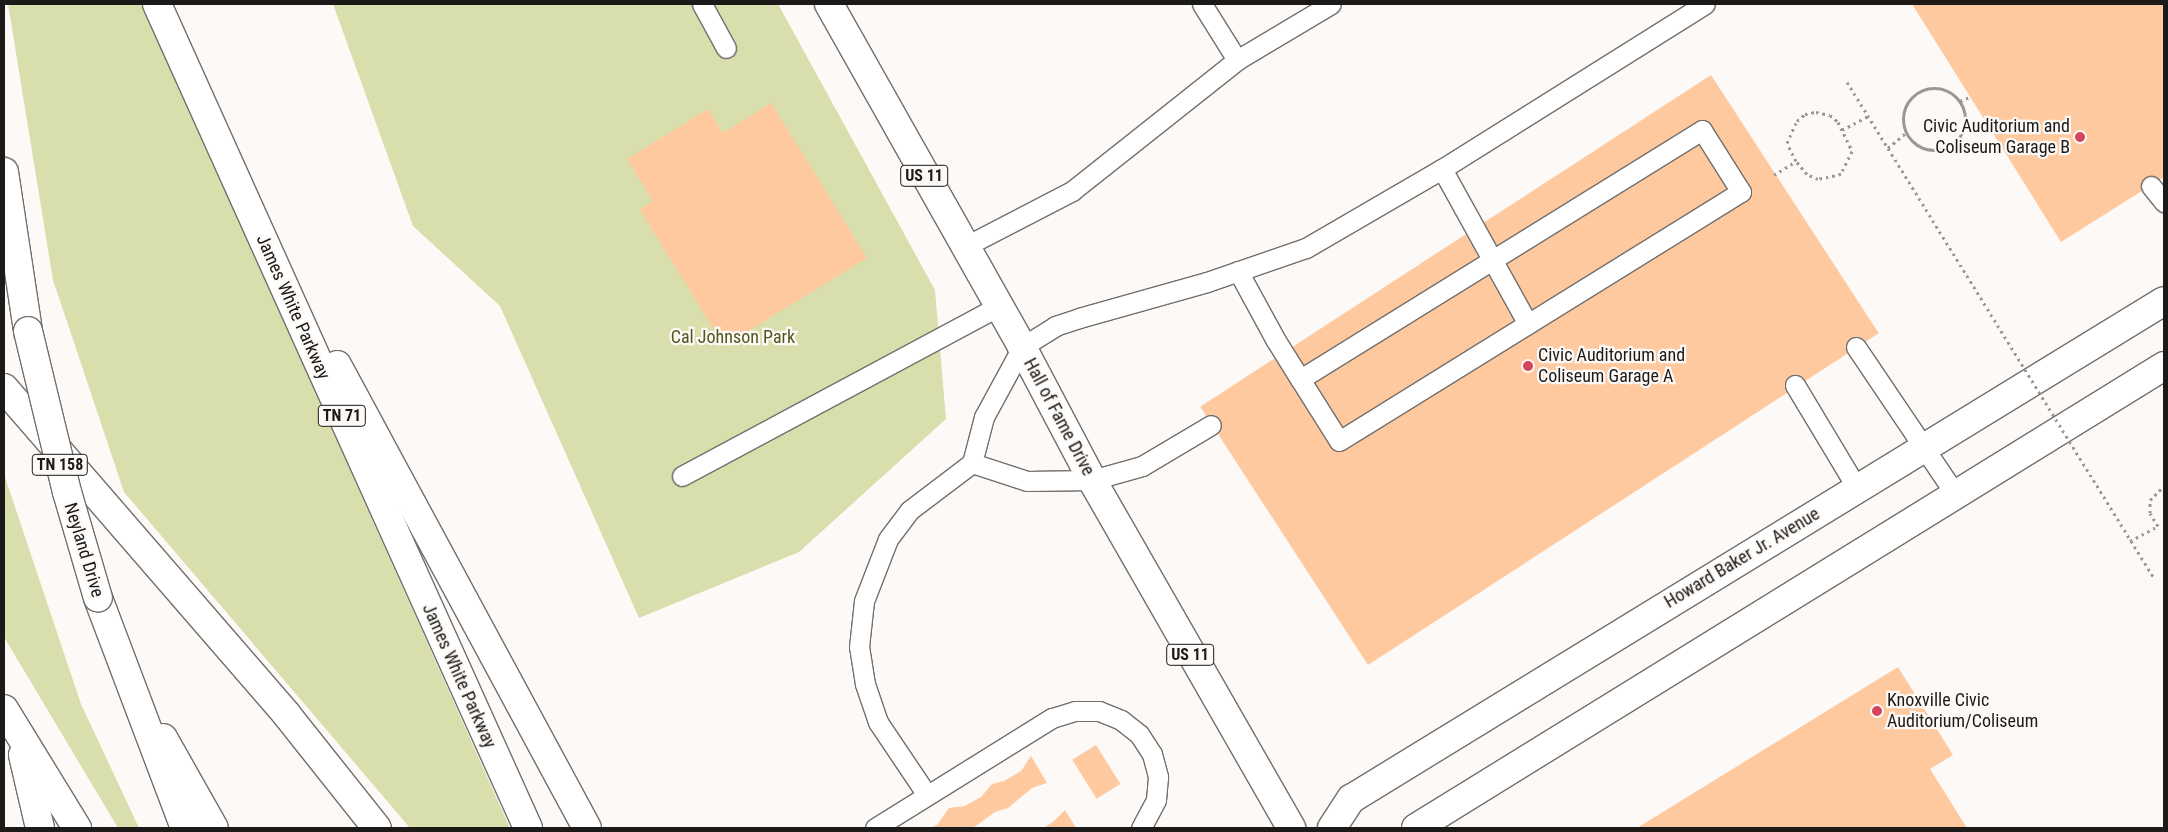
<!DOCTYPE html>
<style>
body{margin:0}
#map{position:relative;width:2168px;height:832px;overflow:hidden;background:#fdf9f6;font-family:"Roboto Condensed",sans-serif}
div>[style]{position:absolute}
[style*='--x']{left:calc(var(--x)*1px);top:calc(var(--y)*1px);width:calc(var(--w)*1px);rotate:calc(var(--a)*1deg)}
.green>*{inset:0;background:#d9dfac}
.building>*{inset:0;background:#fec99f;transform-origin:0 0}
.path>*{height:3px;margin-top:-1.5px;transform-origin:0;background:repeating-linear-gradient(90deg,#9a9795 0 2.5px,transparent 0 6.5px)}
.path>.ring{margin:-1.5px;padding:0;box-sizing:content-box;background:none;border:3px solid #9a9795;border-radius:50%}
.roads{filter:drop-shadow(1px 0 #726f6c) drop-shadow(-1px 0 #726f6c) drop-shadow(0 1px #726f6c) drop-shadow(0 -1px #726f6c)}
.service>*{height:19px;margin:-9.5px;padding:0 9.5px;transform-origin:9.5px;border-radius:9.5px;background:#fff}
.tertiary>*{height:28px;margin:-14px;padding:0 14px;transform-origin:14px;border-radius:14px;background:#fff}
.primary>*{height:28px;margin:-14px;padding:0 14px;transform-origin:14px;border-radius:14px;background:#fff}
.motorway>*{height:28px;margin:-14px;padding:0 14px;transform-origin:14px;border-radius:14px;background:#fff}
.path-bridge>*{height:3px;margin-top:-1.5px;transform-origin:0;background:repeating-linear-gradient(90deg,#9a9795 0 2.5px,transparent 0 6.5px)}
.bridges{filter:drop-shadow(1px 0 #726f6c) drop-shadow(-1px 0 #726f6c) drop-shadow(0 1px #726f6c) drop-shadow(0 -1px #726f6c)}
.motorway-bridge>*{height:28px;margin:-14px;padding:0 14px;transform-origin:14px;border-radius:14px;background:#fff}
.dots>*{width:14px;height:14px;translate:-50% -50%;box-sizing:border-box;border:2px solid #fdf9f6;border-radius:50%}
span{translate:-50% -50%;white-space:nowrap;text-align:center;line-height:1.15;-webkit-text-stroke:4.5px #fdf9f6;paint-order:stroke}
.shield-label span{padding:1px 4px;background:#fdf9f6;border:1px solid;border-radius:4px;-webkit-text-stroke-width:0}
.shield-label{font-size:16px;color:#1b1a18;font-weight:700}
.poi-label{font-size:18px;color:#1b1a18}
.right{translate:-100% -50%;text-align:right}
.left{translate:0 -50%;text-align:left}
.street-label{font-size:18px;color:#1b1a18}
.park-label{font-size:18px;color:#52561c}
.frame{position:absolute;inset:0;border:5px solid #1b1a18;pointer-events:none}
</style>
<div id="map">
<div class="green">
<i style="clip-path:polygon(8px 4px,142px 4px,510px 828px,410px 828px,124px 492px,53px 280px)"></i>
<i style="clip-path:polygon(333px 4px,778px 4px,935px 290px,946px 419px,799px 552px,639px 618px,500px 306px,413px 226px)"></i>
<i style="clip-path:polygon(4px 474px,81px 704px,139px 828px,118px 828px,4px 637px)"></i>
</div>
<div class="building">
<i style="clip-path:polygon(1912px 4px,2164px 4px,2164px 177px,2061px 242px)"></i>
<i style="left:1711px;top:75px;width:308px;height:609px;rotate:57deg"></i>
<i style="clip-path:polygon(771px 103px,867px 258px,724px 346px,640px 210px,653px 201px,627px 159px,708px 109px,723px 133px)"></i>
<i style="clip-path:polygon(1898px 667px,1953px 755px,1930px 769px,1967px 828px,1637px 828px)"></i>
<i style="left:1096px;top:745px;width:46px;height:28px;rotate:58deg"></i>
<i style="clip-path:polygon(1031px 756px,1047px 783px,1032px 788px,1008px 808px,995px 812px,973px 828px,929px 828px,937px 825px,949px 808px,965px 806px,981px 797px,992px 784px,1004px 781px,1021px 771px)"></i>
<i style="clip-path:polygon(1065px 810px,1076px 828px,1043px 828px,1053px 822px)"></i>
</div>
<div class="path">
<i class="ring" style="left:1903px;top:88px;width:59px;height:59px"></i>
<i style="--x:1960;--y:101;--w:11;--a:-22"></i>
<i style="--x:1842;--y:130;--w:30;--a:-28"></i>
<i style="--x:1888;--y:148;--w:23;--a:-40"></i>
<i style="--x:1774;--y:175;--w:26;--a:-32"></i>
<i style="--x:1796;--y:161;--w:20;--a:-117"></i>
<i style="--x:1787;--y:143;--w:24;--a:-66"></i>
<i style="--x:1797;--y:121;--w:11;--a:-41"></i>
<i style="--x:1805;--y:114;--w:11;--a:-10"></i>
<i style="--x:1816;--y:112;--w:14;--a:12"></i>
<i style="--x:1830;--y:115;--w:11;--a:41"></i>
<i style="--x:1838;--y:122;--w:32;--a:64"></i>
<i style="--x:1852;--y:151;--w:25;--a:116"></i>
<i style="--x:1841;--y:174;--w:24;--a:168"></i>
<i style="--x:1818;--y:179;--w:12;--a:-156"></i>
<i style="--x:1807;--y:174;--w:17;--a:-130"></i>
<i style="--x:2130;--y:541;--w:32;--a:-28"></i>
<i style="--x:2158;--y:526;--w:15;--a:-122"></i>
<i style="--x:2150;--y:513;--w:13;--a:-90"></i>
<i style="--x:2150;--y:500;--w:20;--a:-45"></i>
</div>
<div class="roads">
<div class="service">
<i style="--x:702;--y:4;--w:50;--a:61.4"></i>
<i style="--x:1202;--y:4;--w:66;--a:58"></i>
<i style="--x:1442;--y:169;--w:177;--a:61"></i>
<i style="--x:2151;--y:186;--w:21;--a:51"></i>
<i style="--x:964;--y:247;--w:122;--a:-27.4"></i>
<i style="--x:1072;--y:191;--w:211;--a:-38.4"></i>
<i style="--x:1237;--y:60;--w:109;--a:-30.8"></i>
<i style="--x:1238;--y:271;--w:77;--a:61.4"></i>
<i style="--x:1275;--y:339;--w:47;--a:58"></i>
<i style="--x:1300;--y:379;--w:73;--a:57.8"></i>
<i style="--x:1339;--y:441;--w:473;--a:-31.8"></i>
<i style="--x:1741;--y:192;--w:73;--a:-122.2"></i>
<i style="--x:1702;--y:130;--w:473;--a:148.2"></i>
<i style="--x:1856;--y:347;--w:179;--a:56"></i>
<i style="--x:1795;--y:385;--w:120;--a:59"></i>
<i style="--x:972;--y:463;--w:58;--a:18.1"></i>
<i style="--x:1027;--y:481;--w:65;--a:-0.9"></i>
<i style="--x:1092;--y:480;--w:52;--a:-15.6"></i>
<i style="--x:1142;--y:466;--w:80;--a:-30.7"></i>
<i style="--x:682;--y:476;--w:360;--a:-28.2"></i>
<i style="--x:927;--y:795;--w:88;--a:-123.9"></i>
<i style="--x:878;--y:722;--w:40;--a:-108.9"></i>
<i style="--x:865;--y:684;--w:37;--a:-99"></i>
<i style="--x:859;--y:647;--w:46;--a:-83.8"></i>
<i style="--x:864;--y:601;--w:66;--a:-68.8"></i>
<i style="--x:888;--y:539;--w:36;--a:-53"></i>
<i style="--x:910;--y:510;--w:78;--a:-37.2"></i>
<i style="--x:972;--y:463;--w:48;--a:-75.4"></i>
<i style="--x:984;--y:417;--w:80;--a:-61.5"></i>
<i style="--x:1022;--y:347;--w:39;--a:-32"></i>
<i style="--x:1055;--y:326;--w:25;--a:-18"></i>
<i style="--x:1079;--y:318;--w:133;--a:-15.7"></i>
<i style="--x:1207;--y:282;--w:105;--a:-19"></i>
<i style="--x:1306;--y:248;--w:157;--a:-30.2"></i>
<i style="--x:1442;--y:169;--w:310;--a:-32.1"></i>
<i style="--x:875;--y:828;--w:208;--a:-31.9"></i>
<i style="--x:1052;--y:718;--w:24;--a:-17"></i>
<i style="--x:1075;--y:711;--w:24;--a:0"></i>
<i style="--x:1099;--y:711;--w:24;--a:22"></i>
<i style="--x:1121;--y:720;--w:23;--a:38"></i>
<i style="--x:1139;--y:734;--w:24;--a:57"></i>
<i style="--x:1152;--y:754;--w:24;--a:75"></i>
<i style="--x:1158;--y:777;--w:23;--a:95"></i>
<i style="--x:1156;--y:800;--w:32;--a:118"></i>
</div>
<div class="tertiary">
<i style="--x:1332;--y:828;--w:35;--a:-57"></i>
<i style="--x:1351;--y:799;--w:953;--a:-31.49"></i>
<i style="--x:1416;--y:828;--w:879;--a:-31.7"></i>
</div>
<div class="primary">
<i style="--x:829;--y:4;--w:394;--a:60.6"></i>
<i style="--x:1022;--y:347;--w:150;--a:62.2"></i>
<i style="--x:1092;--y:480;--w:401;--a:60.2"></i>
</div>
<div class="motorway">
<i style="--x:157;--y:4;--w:904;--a:65.76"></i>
<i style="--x:4;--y:172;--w:161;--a:81.4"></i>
<i style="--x:337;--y:365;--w:526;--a:61.63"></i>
<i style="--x:4;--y:388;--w:432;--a:49.1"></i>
<i style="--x:287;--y:715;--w:144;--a:51.5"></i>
<i style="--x:98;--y:598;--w:246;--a:69.3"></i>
<i style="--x:4;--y:709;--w:140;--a:58.5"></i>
<i style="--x:163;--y:738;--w:103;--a:60.5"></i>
<i style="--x:23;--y:755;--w:75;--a:76.9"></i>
</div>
</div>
<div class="path-bridge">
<i style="--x:1847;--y:82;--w:583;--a:58.24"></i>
</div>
<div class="bridges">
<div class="motorway-bridge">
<i style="--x:28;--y:331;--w:166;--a:76.4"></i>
<i style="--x:67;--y:492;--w:110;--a:73.7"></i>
</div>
</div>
<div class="dots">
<i style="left:2080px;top:137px;background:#d5455c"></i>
<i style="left:1528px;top:366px;background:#d5455c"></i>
<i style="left:1877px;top:711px;background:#d5455c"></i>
</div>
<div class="shield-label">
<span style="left:924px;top:176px">US 11</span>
<span style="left:342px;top:416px">TN 71</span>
<span style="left:60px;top:465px">TN 158</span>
<span style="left:1190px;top:655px">US 11</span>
</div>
<div class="poi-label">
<span class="right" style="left:2070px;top:137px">Civic Auditorium and<br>Coliseum Garage B</span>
<span class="left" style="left:1538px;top:366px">Civic Auditorium and<br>Coliseum Garage A</span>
<span class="left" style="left:1887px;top:711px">Knoxville Civic<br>Auditorium/Coliseum</span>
</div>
<div class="street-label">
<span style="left:293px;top:307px;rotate:66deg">James White Parkway</span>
<span style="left:1059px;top:417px;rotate:62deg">Hall of Fame Drive</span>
<span style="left:84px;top:550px;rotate:73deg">Neyland Drive</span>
<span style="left:1742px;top:558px;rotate:-31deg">Howard Baker Jr. Avenue</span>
<span style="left:459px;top:676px;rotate:66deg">James White Parkway</span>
</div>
<div class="park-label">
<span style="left:733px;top:337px">Cal Johnson Park</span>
</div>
<div class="frame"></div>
</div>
